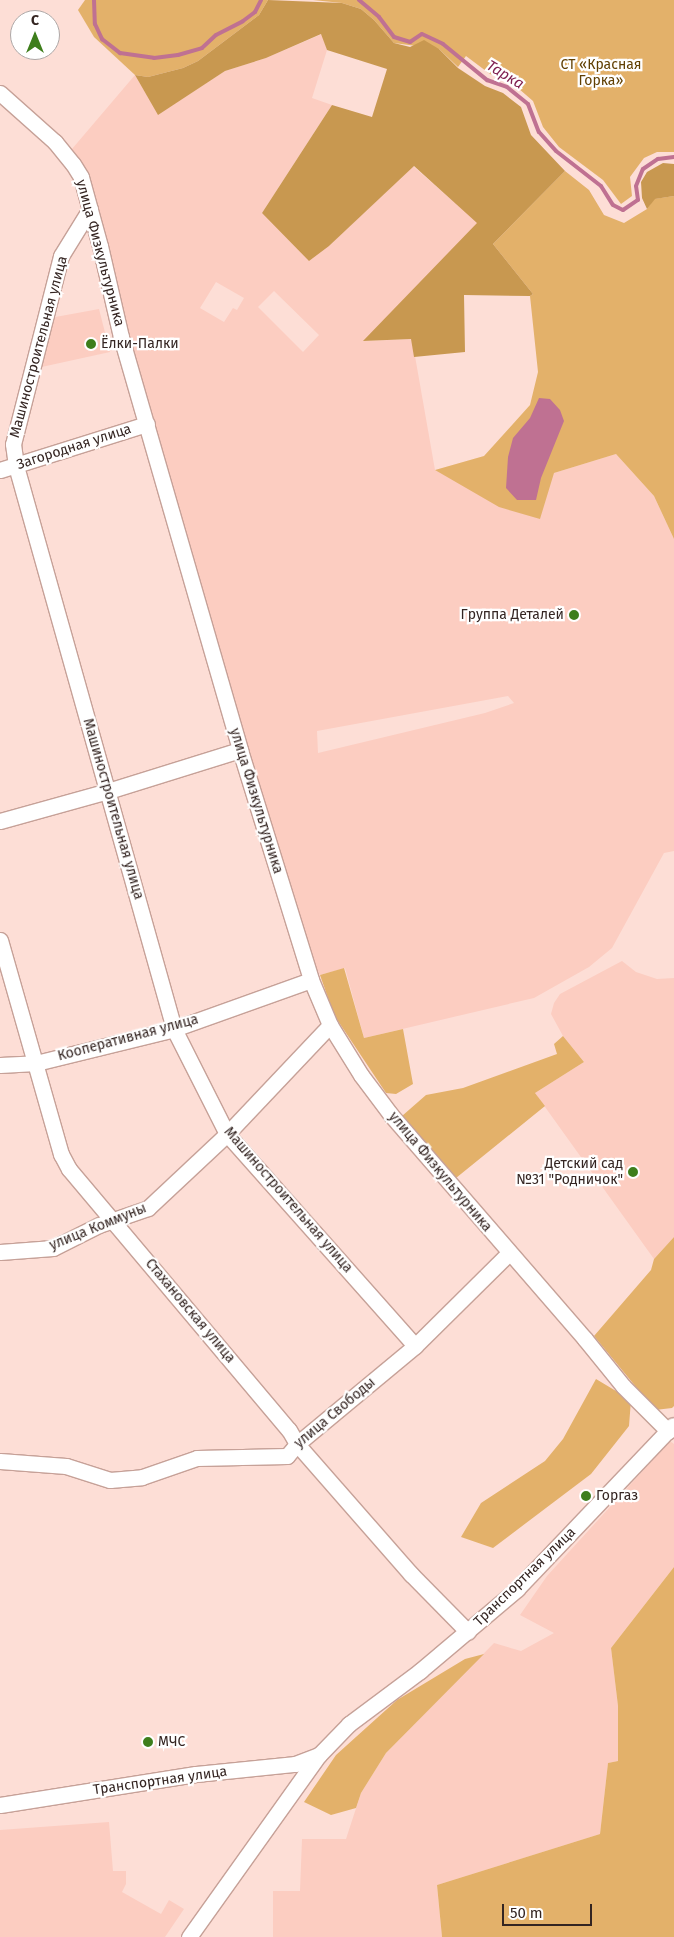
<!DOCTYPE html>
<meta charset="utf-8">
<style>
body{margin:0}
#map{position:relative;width:674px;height:1937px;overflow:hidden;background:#fdded6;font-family:"Fira Sans",sans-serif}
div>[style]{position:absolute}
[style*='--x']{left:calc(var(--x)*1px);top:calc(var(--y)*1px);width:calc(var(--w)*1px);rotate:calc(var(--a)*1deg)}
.built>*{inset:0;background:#fccdc1}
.green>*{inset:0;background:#e3b16a}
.forest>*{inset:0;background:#c89850}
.water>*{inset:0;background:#bf7192}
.stream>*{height:4px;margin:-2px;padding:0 2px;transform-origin:2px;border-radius:2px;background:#bf7192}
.roads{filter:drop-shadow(1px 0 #c6a198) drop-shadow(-1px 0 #c6a198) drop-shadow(0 1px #c6a198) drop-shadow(0 -1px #c6a198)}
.minor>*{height:15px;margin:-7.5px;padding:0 7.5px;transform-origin:7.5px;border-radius:7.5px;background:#fff}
.dots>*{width:14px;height:14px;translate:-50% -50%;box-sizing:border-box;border:2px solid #fff;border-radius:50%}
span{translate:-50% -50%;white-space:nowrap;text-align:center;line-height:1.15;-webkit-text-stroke:4.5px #fff;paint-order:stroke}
.park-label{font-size:14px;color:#603f02}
.street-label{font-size:14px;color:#342522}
.poi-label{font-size:14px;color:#342522}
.left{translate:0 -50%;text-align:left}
.right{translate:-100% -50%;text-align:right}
.water-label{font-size:15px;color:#802152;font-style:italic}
.north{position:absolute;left:10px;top:10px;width:50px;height:50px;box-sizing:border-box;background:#fff;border:1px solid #aea8a7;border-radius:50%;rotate:0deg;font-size:14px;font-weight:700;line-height:20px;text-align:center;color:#342522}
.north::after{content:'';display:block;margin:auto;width:18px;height:22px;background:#3e7e1c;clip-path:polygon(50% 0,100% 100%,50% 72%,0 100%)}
.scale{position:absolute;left:502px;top:1904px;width:90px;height:22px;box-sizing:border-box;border:2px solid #342522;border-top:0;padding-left:6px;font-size:15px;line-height:18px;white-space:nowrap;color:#342522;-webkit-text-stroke:4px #fff;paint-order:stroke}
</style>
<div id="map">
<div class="built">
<i style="clip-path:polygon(evenodd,322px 34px,327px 50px,312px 98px,332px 105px,262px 213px,329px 246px,413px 166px,478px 223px,364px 341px,412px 339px,435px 470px,554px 473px,616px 454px,654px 496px,674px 539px,674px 851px,664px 853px,612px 948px,589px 967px,534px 998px,364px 1038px,345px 968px,320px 975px,310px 955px,182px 529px,128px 334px,106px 239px,86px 173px,72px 149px,135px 75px,158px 114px,225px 71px,266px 58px,322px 34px,216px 282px,244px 298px,237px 310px,233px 308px,224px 322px,200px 308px,216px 282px,322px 34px,274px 291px,319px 335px,303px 352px,258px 307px,274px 291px,322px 34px,508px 696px,514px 703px,485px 713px,318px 753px,317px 731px,508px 696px)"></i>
<i style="clip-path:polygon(99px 309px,110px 352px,37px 368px,50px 318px)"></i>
<i style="clip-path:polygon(622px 961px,636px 972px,657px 979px,674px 978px,674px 1237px,654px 1259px,535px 1093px,584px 1062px,563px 1036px,551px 1014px,554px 1003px,560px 994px)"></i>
<i style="clip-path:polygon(670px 1441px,674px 1444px,674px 1567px,611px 1648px,618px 1706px,618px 1761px,608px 1763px,600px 1834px,437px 1885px,442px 1937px,273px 1937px,273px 1891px,300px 1891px,302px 1839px,346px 1839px,361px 1793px,386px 1753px,494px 1643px,521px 1651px,554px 1633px,520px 1615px,547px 1576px)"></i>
<i style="clip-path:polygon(109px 1822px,113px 1871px,126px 1871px,126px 1884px,122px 1892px,161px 1914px,169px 1900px,184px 1909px,165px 1937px,0 1937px,0 1830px)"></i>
</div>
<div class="green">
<i style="clip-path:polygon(85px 0,268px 0,259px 15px,198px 61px,183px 68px,148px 77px,135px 75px,94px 37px,78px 10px)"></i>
<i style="clip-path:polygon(313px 0,674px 0,674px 152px,657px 152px,644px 158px,630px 177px,632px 196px,621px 204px,603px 180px,559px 147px,543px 127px,533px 101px,511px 82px,490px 74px,466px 56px,458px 67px,439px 49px,394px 43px,374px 20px,361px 9px,342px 3px)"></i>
<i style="clip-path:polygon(565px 171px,589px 190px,604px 215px,624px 223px,647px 209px,654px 199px,674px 196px,674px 539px,654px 496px,616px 454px,554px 473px,540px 519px,499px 507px,435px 470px,484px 456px,530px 405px,538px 372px,530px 296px,533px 294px,493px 244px)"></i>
<i style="clip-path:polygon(344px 968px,364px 1038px,403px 1029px,413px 1084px,396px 1094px,386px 1093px,334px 1015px,320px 975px)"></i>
<i style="clip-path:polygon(563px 1036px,584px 1062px,535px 1093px,545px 1106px,456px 1178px,402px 1116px,426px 1095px,463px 1088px,557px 1054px,554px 1044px)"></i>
<i style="clip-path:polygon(674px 1237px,674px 1406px,672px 1408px,655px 1410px,594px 1336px,651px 1270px,654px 1259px)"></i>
<i style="clip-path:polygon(596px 1379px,631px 1400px,629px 1426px,591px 1474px,493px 1548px,461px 1537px,481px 1503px,545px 1461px,563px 1439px)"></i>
<i style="clip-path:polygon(674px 1567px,674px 1937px,442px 1937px,437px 1885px,600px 1834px,608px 1763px,618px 1761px,618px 1706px,611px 1648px)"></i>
<i style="clip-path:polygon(484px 1654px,386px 1753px,361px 1793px,356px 1808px,331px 1815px,304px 1802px,336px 1755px,397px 1700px,465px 1659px)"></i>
</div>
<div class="forest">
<i style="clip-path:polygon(268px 0,342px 3px,361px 9px,374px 20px,394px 43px,410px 47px,424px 40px,439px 49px,458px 68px,485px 86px,503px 93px,521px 107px,531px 135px,565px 171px,493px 244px,533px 294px,530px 296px,464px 295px,465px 352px,414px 357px,411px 339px,363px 341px,477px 223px,414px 166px,329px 246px,309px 261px,262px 213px,332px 105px,372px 117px,387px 69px,327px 50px,321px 34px,266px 58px,225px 71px,158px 115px,135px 75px,148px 77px,183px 68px,198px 61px,259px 15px)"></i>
<i style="clip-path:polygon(663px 163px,674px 164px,674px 196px,655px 199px,647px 209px,642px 198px,641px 182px,647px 172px)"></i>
</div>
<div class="water">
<i style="clip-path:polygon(539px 398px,550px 399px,560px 410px,564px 421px,541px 478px,536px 500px,517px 500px,506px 488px,508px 457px,513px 438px,530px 418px)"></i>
</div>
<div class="stream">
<i style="--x:94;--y:0;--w:24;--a:88"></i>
<i style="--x:95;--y:24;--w:17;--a:65"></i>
<i style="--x:102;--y:39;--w:23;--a:38"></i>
<i style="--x:120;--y:53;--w:34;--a:8"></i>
<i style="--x:154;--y:58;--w:24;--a:-7"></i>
<i style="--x:178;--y:55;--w:25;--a:-16"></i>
<i style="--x:202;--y:48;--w:19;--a:-43"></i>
<i style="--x:216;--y:35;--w:30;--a:-27"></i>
<i style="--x:243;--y:21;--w:15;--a:-37"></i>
<i style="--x:255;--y:12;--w:13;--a:-63"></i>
<i style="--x:359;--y:0;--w:26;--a:40"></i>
<i style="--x:379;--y:17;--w:25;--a:53"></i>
<i style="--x:394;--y:37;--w:17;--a:17"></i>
<i style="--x:410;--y:42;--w:14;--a:-34"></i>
<i style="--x:422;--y:34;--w:23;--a:25"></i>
<i style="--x:443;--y:44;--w:57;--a:39.3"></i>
<i style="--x:487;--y:80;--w:21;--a:19"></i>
<i style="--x:507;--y:87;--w:27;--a:39"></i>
<i style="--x:528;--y:104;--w:30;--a:69"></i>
<i style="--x:539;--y:132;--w:25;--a:48"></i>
<i style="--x:556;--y:151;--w:57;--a:37.9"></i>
<i style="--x:601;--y:186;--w:22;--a:58"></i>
<i style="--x:613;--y:205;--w:11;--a:27"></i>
<i style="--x:623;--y:210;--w:18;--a:-34"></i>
<i style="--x:638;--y:200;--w:14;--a:-98"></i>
<i style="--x:636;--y:186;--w:18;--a:-68"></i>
<i style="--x:643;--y:169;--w:18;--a:-34"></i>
<i style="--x:658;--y:159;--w:16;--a:-7"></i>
</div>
<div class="roads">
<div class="minor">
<i style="--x:0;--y:93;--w:74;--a:41.7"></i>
<i style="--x:55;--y:142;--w:28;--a:51"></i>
<i style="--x:73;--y:164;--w:15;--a:58"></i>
<i style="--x:81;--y:177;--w:72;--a:74.6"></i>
<i style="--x:100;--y:246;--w:93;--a:77"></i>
<i style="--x:121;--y:337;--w:430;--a:73.9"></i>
<i style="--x:240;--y:750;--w:241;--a:72.8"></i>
<i style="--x:311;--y:980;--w:49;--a:67.1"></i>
<i style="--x:330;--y:1025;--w:59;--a:58.2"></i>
<i style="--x:361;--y:1075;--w:50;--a:53.1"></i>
<i style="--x:391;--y:1115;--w:296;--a:49.1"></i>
<i style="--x:585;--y:1339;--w:60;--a:51"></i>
<i style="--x:623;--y:1386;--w:64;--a:45"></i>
<i style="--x:90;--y:209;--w:55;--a:121.7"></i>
<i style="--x:61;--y:256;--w:194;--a:104.3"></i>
<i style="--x:13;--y:444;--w:22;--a:82"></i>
<i style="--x:16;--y:466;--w:585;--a:74.32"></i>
<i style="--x:174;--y:1029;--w:118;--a:63.2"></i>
<i style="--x:227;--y:1134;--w:283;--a:48.4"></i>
<i style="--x:0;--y:470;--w:154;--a:-17.4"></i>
<i style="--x:0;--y:821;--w:112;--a:-15.5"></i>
<i style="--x:108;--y:791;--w:138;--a:-17.3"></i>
<i style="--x:0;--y:940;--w:223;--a:74.1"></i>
<i style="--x:61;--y:1154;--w:17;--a:62"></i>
<i style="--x:69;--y:1169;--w:341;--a:49.9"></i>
<i style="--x:289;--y:1430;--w:16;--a:60"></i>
<i style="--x:297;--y:1444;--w:173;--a:48.8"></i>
<i style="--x:411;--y:1574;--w:81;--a:45.5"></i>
<i style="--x:0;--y:1065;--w:36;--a:-3"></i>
<i style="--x:36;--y:1063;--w:142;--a:-13.8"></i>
<i style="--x:174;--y:1029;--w:145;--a:-19.7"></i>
<i style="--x:0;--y:1252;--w:53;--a:-4.3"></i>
<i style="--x:53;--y:1248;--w:51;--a:-26.6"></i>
<i style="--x:99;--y:1225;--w:52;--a:-19.1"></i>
<i style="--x:148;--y:1208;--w:108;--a:-43.1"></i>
<i style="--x:227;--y:1134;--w:150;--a:-46.6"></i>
<i style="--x:0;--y:1461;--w:66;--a:4.3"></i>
<i style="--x:66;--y:1466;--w:46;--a:17.7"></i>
<i style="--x:110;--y:1480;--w:32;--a:-5"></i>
<i style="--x:142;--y:1477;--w:58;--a:-19.1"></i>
<i style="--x:197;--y:1458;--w:90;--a:-1.3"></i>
<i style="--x:287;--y:1456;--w:16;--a:-50"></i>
<i style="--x:297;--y:1444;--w:153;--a:-39.7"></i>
<i style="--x:415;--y:1346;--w:132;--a:-44.7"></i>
<i style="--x:0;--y:1805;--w:198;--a:-9"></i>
<i style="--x:196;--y:1774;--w:100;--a:-5.8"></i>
<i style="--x:295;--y:1764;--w:26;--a:-21"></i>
<i style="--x:189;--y:1937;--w:224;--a:-54.5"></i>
<i style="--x:319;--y:1755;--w:43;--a:-45.9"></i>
<i style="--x:349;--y:1724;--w:89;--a:-36.7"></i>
<i style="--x:420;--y:1671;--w:127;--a:-40.2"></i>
<i style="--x:517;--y:1589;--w:226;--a:-46.4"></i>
</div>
</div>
<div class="dots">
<i style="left:91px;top:344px;background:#3e7e1c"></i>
<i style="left:574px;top:615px;background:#3e7e1c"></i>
<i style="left:633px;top:1172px;background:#3e7e1c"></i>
<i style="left:586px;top:1496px;background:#3e7e1c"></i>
<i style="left:148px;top:1742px;background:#3e7e1c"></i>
</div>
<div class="park-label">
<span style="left:601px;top:73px">СТ «Красная<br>Горка»</span>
</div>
<div class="street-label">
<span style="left:100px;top:253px;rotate:75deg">улица Физкультурника</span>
<span style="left:39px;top:347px;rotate:-75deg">Машиностроительная улица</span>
<span style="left:74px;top:447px;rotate:-18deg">Загородная улица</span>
<span style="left:256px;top:801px;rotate:73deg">улица Физкультурника</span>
<span style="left:113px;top:809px;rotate:74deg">Машиностроительная улица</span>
<span style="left:128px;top:1038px;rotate:-15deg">Кооперативная улица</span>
<span style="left:440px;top:1172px;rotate:50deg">улица Физкультурника</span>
<span style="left:288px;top:1200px;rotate:49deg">Машиностроительная улица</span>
<span style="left:98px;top:1227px;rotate:-22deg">улица Коммуны</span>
<span style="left:190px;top:1311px;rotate:50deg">Стахановская улица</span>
<span style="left:335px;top:1413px;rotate:-40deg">улица Свободы</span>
<span style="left:525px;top:1577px;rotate:-44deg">Транспортная улица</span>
<span style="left:160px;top:1781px;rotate:-8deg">Транспортная улица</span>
</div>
<div class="poi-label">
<span class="left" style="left:101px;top:344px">Ёлки-Палки</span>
<span class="right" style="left:564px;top:615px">Группа Деталей</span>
<span class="right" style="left:623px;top:1172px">Детский сад<br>№31 "Родничок"</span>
<span class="left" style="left:596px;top:1496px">Горгаз</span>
<span class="left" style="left:158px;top:1742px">МЧС</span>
</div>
<div class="water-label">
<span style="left:505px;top:75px;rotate:31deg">Тарка</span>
</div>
<div class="north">С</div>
<div class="scale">50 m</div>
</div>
